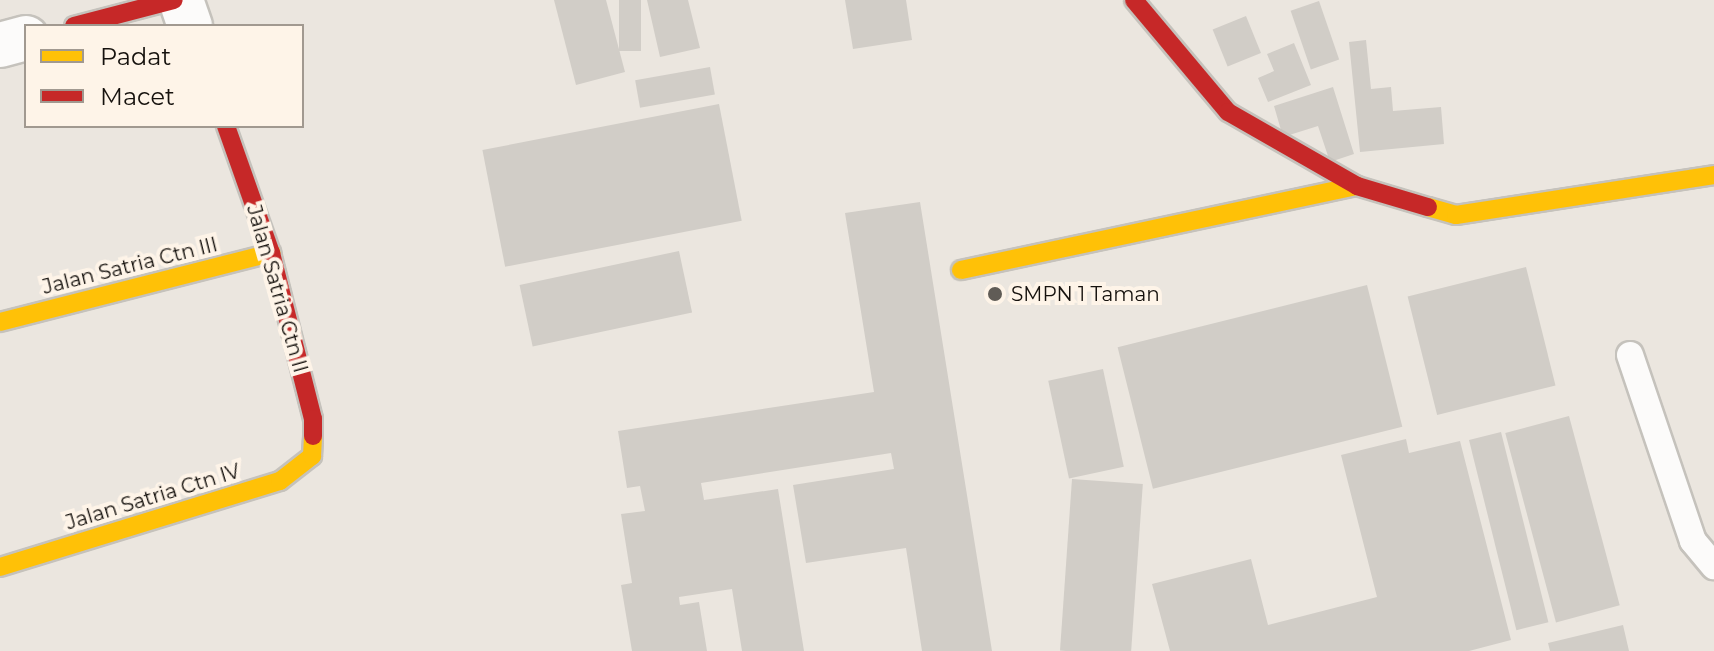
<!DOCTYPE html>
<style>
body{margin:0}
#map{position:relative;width:1714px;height:651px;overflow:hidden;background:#ebe6df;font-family:Montserrat,sans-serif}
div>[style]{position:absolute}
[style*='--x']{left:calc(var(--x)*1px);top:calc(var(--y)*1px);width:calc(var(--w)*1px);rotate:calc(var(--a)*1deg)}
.building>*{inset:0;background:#d1cdc7;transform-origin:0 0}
.roads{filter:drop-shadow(2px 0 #c5c2bc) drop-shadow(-2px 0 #c5c2bc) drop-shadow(0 2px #c5c2bc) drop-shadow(0 -2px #c5c2bc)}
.lane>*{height:26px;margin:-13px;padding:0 13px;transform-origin:13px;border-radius:13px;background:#fcfbfa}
.street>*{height:44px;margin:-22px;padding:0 22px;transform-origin:22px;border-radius:22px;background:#fcfbfa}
.slow>*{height:18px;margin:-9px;padding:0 9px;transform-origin:9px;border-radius:9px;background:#ffc107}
.jam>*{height:18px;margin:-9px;padding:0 9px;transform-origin:9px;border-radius:9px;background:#c62828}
.dots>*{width:22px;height:22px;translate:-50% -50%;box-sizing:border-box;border:4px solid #fef4e8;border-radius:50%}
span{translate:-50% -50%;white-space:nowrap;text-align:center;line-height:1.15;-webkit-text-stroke:8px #fef4e8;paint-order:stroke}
.street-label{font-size:20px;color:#15110d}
.poi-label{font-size:20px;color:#15110d}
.left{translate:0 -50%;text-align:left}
.legend{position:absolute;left:24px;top:24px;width:280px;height:104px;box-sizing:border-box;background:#fef4e8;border:2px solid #a19990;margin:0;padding:10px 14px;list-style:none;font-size:24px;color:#15110d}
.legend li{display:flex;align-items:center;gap:16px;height:40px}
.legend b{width:40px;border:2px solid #a19990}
</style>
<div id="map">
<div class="building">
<i style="clip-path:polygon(554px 0,606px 0,625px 72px,576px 85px)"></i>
<i style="left:619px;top:0;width:22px;height:51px"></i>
<i style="clip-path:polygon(647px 0,688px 0,700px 48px,660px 57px)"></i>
<i style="clip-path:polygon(845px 0,906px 0,912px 40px,853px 49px)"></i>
<i style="left:1319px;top:1px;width:62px;height:30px;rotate:71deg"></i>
<i style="left:1246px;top:16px;width:40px;height:36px;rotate:68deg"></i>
<i style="clip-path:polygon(1366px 40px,1371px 89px,1391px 87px,1393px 111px,1441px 107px,1444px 144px,1360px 152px,1349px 42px)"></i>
<i style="clip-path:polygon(1294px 43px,1311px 85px,1268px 102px,1258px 78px,1274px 71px,1267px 54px)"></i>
<i style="left:710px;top:67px;width:28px;height:76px;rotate:80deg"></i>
<i style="clip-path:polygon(1333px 87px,1354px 154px,1330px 162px,1318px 126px,1283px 137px,1274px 106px)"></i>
<i style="left:719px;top:104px;width:119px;height:241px;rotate:79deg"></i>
<i style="clip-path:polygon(920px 202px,992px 651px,922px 651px,906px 548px,806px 563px,793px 485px,894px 469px,891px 453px,701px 483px,704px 500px,778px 489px,804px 651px,742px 651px,732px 589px,679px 597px,680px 605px,699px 602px,707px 651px,632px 651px,621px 585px,632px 583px,621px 514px,645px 511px,640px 486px,627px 488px,618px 431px,874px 392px,845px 213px)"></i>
<i style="left:679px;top:251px;width:63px;height:163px;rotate:78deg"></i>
<i style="left:1526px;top:267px;width:122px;height:122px;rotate:76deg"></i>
<i style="left:1367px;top:285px;width:146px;height:257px;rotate:76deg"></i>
<i style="left:1103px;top:369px;width:100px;height:56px;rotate:78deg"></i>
<i style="left:1569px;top:416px;width:196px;height:66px;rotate:75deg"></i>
<i style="left:1501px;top:432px;width:196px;height:33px;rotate:76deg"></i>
<i style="clip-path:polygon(1406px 439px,1409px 453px,1460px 441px,1511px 640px,1469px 651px,1170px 651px,1152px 584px,1251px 559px,1268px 625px,1377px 597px,1341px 455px)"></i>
<i style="left:1072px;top:479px;width:71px;height:172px;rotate:4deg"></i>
<i style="clip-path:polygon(1623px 625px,1629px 651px,1550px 651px,1548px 643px)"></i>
</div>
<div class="roads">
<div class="lane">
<i style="--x:1630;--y:355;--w:196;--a:71.3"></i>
<i style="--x:1693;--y:541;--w:33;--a:50"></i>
</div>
<div class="street">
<i style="--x:181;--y:0;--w:28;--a:71"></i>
<i style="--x:0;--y:45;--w:27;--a:-15"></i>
</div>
<div class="slow">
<i style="--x:1428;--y:207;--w:29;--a:16"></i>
<i style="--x:1456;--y:215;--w:261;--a:-8.8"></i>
<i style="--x:961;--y:270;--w:405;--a:-12"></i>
<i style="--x:0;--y:322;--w:280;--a:-14.3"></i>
<i style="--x:0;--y:567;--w:293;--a:-17.1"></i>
<i style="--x:280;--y:481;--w:41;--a:-38"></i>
<i style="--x:312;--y:456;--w:20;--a:-87"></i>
</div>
<div class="jam">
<i style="--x:1134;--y:0;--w:146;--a:50"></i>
<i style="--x:1228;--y:112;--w:149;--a:29.8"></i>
<i style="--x:1357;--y:186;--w:74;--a:16.5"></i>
<i style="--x:74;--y:26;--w:103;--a:-14.6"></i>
<i style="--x:226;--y:126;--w:135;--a:70.5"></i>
<i style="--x:271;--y:253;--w:171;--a:75.8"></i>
<i style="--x:313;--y:419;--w:17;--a:90"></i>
</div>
</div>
<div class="dots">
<i style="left:995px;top:294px;background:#605c56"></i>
</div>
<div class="street-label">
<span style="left:130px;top:266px;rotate:-14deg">Jalan Satria Ctn III</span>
<span style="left:277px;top:289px;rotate:74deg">Jalan Satria Ctn II</span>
<span style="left:153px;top:497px;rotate:-17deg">Jalan Satria Ctn IV</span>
</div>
<div class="poi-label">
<span class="left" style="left:1011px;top:294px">SMPN 1 Taman</span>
</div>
<ul class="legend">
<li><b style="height:10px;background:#ffc107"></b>Padat</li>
<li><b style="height:10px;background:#c62828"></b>Macet</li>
</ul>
</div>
